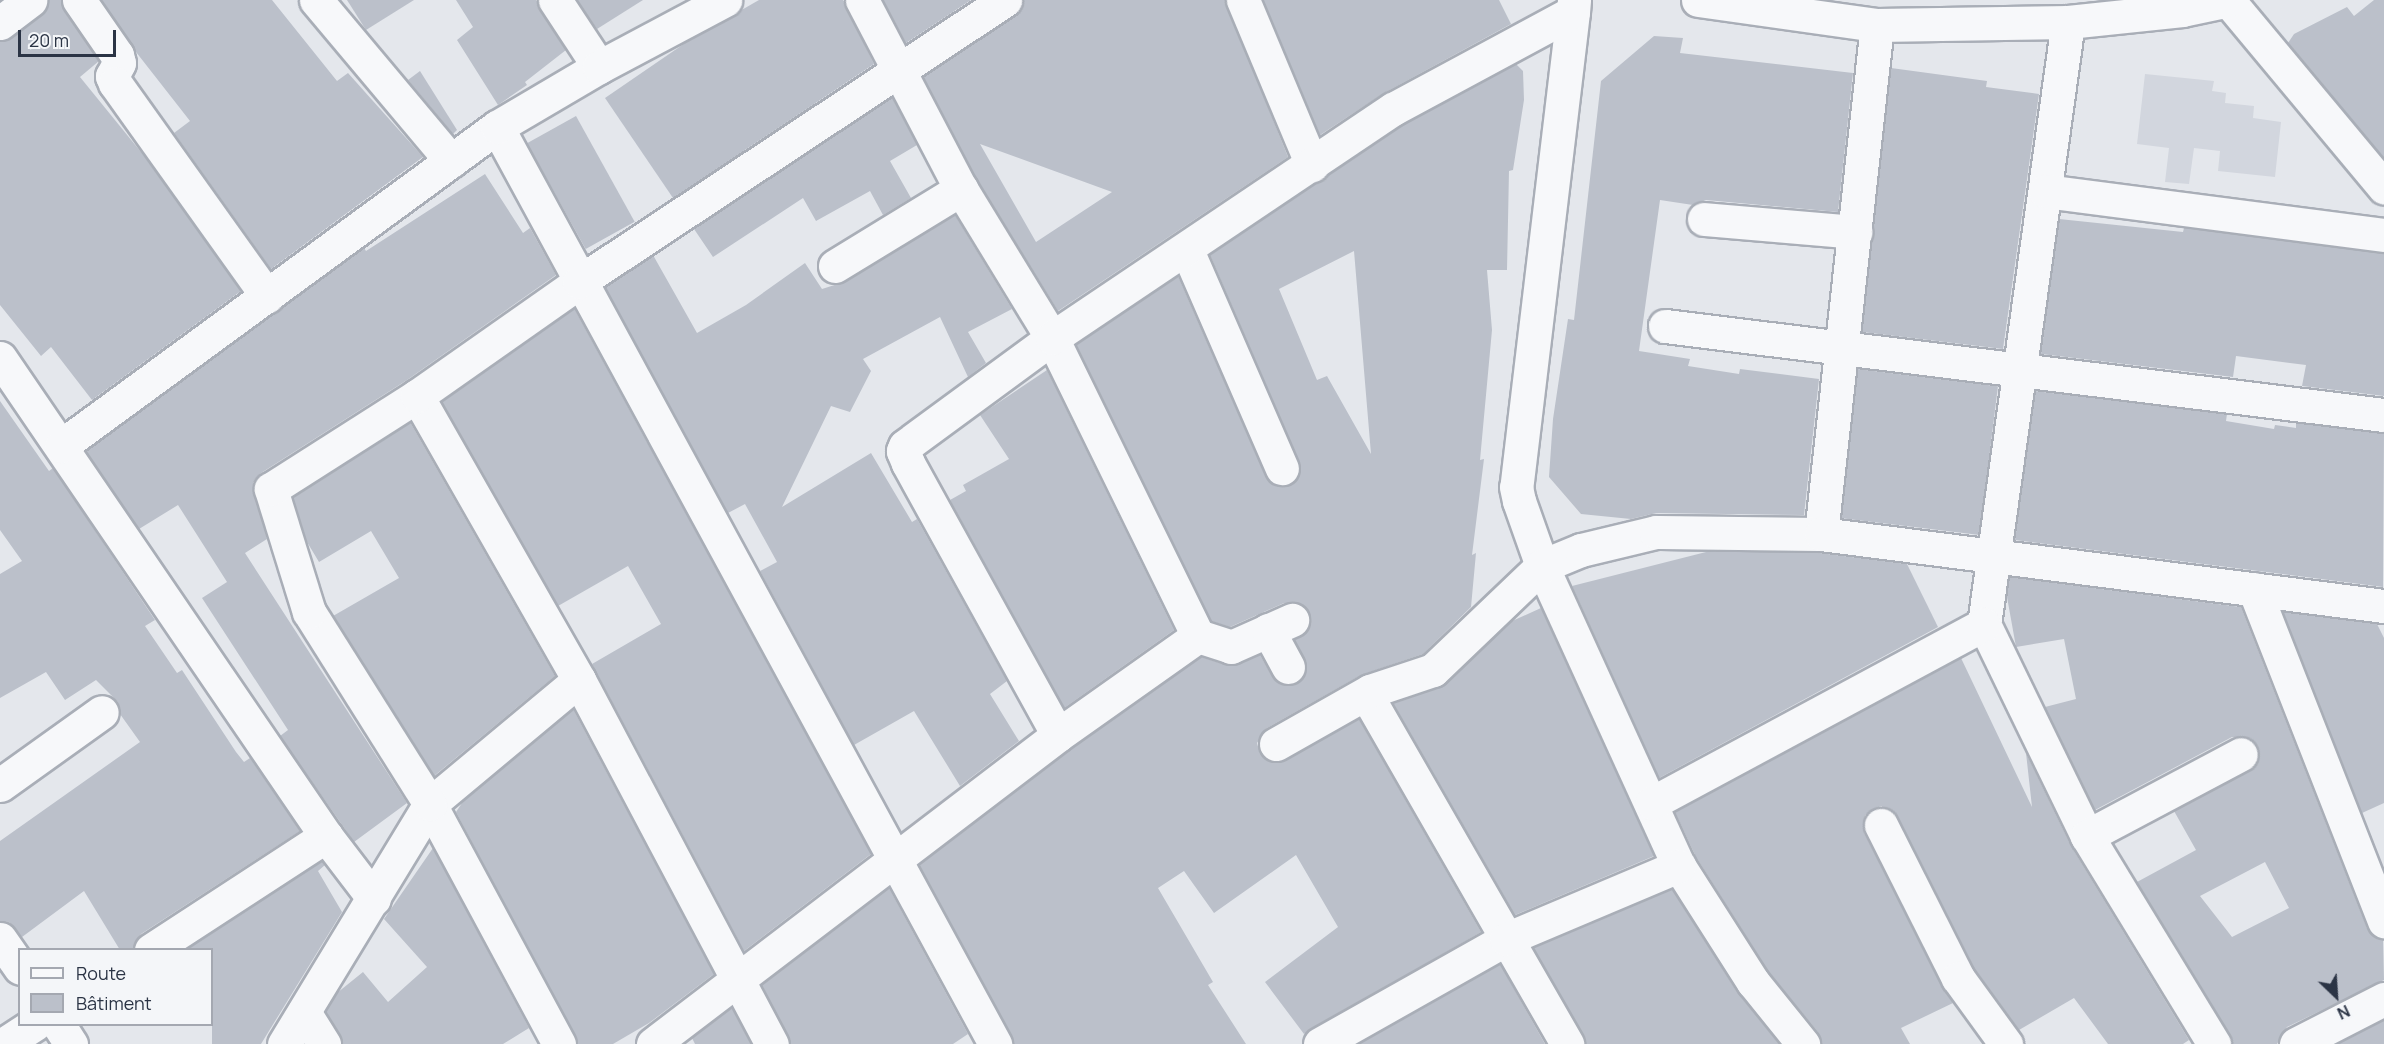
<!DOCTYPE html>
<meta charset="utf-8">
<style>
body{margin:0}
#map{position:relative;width:2384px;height:1044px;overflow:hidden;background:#e4e7ec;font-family:Manrope,sans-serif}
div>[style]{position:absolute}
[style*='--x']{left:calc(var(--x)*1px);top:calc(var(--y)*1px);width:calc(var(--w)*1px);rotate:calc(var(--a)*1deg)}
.built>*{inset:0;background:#d2d6de}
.building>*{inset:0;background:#bbc0ca;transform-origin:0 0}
.roads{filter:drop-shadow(2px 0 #a9aeb7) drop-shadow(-2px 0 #a9aeb7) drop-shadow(0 2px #a9aeb7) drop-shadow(0 -2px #a9aeb7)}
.minor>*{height:33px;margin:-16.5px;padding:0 16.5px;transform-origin:16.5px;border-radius:16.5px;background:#f7f8fa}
.tertiary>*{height:33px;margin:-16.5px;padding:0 16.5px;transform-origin:16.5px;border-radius:16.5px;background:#f7f8fa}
span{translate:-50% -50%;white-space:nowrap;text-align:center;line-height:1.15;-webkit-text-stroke:4.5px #f4f6f9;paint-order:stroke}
.legend{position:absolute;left:18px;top:948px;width:195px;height:78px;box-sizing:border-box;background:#f4f6f9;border:2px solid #a4a8b1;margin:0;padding:8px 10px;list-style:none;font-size:18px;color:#2b3445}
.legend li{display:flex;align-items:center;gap:12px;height:30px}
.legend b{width:30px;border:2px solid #a4a8b1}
.north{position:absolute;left:2306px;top:966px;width:60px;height:60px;-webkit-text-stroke:4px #f4f6f9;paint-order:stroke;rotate:155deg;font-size:16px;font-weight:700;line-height:24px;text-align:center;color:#2b3445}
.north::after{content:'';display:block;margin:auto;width:21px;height:27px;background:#2b3445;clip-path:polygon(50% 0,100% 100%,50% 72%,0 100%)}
.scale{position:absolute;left:18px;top:30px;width:98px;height:27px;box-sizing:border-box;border:3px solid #2b3445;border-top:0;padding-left:8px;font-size:18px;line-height:21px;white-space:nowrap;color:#2b3445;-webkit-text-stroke:4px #f4f6f9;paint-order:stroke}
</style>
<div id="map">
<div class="built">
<i style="clip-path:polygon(2145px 74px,2214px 81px,2212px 91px,2226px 93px,2225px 103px,2254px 106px,2253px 118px,2281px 122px,2275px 177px,2218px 171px,2220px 151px,2194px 148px,2189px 184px,2165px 182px,2169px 148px,2137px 144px)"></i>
</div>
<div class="building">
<i style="clip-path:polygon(48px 0,61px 0,64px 11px,99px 61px,80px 77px,145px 157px,241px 291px,92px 400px,51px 347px,41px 356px,0 305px,0 41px,11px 38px,41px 15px)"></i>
<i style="clip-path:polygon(102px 0,272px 0,337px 81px,348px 73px,423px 157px,271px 269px,174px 133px,190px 121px,136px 52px)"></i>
<i style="clip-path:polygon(347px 0,414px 0,366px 30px)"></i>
<i style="clip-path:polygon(456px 0,536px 0,566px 50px,525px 82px,527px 85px,498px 105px,457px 40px,473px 27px)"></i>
<i style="clip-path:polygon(577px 0,643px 0,597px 29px)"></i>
<i style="clip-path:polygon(759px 0,843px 0,874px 64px,673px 198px,605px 98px,691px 39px)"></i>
<i style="clip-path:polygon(883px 0,971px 0,906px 43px)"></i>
<i style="clip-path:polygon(evenodd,1024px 0,1225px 0,1288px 157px,1058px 311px,977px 180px,923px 77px,1015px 16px,1024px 0,980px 144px,1112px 192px,1036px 242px,980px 144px)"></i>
<i style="clip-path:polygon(1263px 0,1499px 0,1511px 24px,1384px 93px,1320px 135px)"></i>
<i style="clip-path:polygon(2374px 0,2384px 0,2384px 158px,2288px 43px,2294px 34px,2347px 7px,2354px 16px)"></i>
<i style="clip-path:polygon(1654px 36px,1683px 38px,1680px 53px,1853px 73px,1838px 212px,1706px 200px,1693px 205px,1660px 200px,1639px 351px,1690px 359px,1688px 366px,1739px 374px,1740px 369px,1819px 379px,1804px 515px,1656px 513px,1631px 519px,1581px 514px,1549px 477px,1553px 419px,1568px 319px,1574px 320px,1601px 81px)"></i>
<i style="clip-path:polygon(evenodd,1516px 64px,1523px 71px,1524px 100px,1513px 170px,1509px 171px,1507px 270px,1487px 270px,1492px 330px,1480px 460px,1484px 459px,1472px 555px,1476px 553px,1471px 607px,1423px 654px,1361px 675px,1267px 728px,1257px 743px,1260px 754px,1276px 763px,1359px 719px,1481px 932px,1304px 1034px,1265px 982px,1338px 927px,1296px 855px,1214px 913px,1184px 871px,1158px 888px,1213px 982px,1208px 985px,1246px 1044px,1014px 1044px,919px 865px,1069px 750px,1201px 657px,1226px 665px,1260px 655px,1272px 676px,1287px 686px,1297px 683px,1307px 668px,1294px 639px,1307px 631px,1311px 623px,1303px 605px,1284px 603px,1230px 627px,1211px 621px,1076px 344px,1178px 276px,1265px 475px,1279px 486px,1290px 485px,1300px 471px,1299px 461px,1210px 255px,1403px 125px,1516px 64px,1354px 251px,1371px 454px,1327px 376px,1317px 380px,1279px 289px,1354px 251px)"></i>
<i style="clip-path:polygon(1891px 68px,1987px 81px,1986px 87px,2039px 94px,2003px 349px,1862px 332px)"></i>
<i style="clip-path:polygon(420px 71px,457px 130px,453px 134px,408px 80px)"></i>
<i style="clip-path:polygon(892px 97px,917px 145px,890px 161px,911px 198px,883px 215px,870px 191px,816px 221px,803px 198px,713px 257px,694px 229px)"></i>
<i style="left:576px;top:116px;width:121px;height:56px;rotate:61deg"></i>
<i style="clip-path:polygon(485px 174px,523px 233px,530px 228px,556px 275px,407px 380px,261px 473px,253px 483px,267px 539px,245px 553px,407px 803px,354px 842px,280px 736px,288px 730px,202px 598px,227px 582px,178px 505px,139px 529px,86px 451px,364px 248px,366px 251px)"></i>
<i style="clip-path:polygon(955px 215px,1012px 309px,968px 332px,986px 363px,968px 377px,940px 317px,863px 359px,871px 371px,850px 412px,831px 406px,782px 507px,871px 453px,912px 522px,917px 519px,1007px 681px,990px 694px,1019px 741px,960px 786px,914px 711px,854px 745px,760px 571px,777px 562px,745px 504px,728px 513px,605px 287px,653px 255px,697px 333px,746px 305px,805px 263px,822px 289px,844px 282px)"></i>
<i style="clip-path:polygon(2059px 219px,2183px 232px,2184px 228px,2384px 253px,2384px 396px,2302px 386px,2306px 365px,2236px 356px,2233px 377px,2041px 354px)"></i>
<i style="clip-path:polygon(574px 308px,871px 854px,744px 951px,592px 664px,661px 624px,628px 566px,558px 606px,442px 402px)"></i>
<i style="left:1858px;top:369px;width:141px;height:150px;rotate:7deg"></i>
<i style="clip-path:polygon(1047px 370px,1174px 630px,1064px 708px,950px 500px,966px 491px,963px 485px,1009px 459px,980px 415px)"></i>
<i style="clip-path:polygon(2035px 391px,2227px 414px,2226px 421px,2274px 429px,2275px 425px,2296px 428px,2296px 423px,2384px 433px,2383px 587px,2015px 540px)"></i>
<i style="clip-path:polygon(0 401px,49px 471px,53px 468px,155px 620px,145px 626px,177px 673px,182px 670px,236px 752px,244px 762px,250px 758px,300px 831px,141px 934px,133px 950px,120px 950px,84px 891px,22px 937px,9px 922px,0 921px,0 841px,140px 742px,120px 714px,118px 702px,96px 680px,65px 700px,46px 672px,0 698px,0 574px,22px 561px,0 530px)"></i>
<i style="clip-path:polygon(410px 422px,555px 676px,434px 776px,333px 616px,399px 578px,371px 531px,319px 562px,307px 542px,293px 497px)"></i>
<i style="clip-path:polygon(1710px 551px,1820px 553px,1907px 564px,1938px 627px,1659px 778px,1572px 586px)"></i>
<i style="clip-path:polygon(evenodd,2009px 577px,2241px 607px,2367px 928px,2383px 939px,2384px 980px,2287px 1027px,2277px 1044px,2233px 1044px,2137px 882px,2196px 850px,2174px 811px,2250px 770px,2257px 763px,2258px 746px,2250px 738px,2232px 737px,2095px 810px,2045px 707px,2076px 699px,2064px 639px,2016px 647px,2007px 597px,2009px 577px,2265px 862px,2289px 908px,2232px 937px,2200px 896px,2265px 862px)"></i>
<i style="clip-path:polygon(1541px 608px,1654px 856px,1515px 915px,1393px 703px,1446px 684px,1510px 622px)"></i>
<i style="clip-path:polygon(2283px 612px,2377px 624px,2384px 638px,2384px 803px,2362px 813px)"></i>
<i style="clip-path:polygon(1961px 658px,2032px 807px,2026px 753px,2071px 846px,2189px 1040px,2183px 1044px,2108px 1044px,2074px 998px,2019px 1030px,1974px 968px,1898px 817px,1881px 806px,1865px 815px,1864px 833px,1953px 1003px,1901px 1028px,1910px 1044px,1821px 1044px,1818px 1032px,1768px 971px,1696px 857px,1675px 812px)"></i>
<i style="clip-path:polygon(573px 709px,714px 974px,649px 1023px,613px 1044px,578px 1044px,456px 812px,464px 800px)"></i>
<i style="clip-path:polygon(433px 848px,529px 1028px,503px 1044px,343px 1044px,326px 1011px,337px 993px,363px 972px,388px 1002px,427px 967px,384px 919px)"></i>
<i style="clip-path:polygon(322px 861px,325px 865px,318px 871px,342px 912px,261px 1044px,212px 1044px,212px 950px,186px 950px)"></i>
<i style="clip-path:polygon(889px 888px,968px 1034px,953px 1044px,791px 1044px,762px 985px)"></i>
<i style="clip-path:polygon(1672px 889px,1737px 992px,1779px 1044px,1586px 1044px,1533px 948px)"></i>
<i style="clip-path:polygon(1500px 964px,1545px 1044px,1358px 1044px)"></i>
<i style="clip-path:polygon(732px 1008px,751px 1044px,695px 1044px,692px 1038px)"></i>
<i style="clip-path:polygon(2384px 1020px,2384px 1044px,2337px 1044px)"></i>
</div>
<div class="roads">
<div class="minor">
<i style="--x:79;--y:0;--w:67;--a:55.4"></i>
<i style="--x:117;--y:55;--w:8;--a:76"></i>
<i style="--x:119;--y:63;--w:15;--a:118"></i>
<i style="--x:112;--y:76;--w:8;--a:67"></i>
<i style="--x:115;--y:83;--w:262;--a:54.5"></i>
<i style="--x:316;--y:0;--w:210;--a:50"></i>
<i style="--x:555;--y:0;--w:80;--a:56.7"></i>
<i style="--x:862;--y:0;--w:213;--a:62.4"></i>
<i style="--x:961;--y:189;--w:175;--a:58.6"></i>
<i style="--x:1052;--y:338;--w:332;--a:63.9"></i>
<i style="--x:1198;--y:636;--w:35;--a:18"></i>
<i style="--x:1231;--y:647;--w:67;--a:-23.9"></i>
<i style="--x:1243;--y:0;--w:179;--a:67.3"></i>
<i style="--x:2228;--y:0;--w:244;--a:50.2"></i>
<i style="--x:1573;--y:12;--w:478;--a:96.8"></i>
<i style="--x:1516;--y:487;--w:14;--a:78"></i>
<i style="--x:1519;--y:501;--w:69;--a:70.5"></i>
<i style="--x:1542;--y:566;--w:330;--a:65.5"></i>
<i style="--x:1679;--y:866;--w:138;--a:57.5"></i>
<i style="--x:1753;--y:982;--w:80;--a:51.1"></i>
<i style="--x:2068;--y:22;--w:608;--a:97.94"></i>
<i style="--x:1984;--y:624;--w:236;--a:64.1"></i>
<i style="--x:2087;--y:836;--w:244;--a:58.6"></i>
<i style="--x:0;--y:23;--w:38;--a:-37"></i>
<i style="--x:497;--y:127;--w:1044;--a:61.49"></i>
<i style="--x:2045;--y:191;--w:342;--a:7.4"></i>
<i style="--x:1704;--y:219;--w:152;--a:4.9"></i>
<i style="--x:1187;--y:250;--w:238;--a:66.5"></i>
<i style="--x:835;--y:266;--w:148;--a:-31.4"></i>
<i style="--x:1665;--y:326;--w:724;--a:7.06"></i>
<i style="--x:0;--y:358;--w:579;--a:55.71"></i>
<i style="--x:326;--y:836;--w:79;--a:52.7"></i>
<i style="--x:417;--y:396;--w:327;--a:60.3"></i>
<i style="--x:579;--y:680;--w:412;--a:62.1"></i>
<i style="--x:61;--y:446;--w:540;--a:-36.19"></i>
<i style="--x:497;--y:127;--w:118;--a:-30.5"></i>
<i style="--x:599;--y:67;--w:143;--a:-28"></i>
<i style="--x:1821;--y:534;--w:512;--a:-83.72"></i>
<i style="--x:2254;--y:589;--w:357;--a:68.6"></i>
<i style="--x:1268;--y:630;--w:42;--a:61.6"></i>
<i style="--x:1366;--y:694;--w:404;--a:60.1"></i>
<i style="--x:1058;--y:735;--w:171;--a:-35.3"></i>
<i style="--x:1276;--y:744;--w:108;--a:-29.4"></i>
<i style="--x:1370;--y:691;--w:66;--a:-18.4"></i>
<i style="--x:1433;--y:670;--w:151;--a:-43.7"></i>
<i style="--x:1542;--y:566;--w:42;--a:-22.3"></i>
<i style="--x:1581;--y:550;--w:77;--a:-13.5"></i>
<i style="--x:1656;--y:532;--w:165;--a:0.7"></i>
<i style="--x:1821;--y:534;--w:568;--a:7.29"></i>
<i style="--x:0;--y:785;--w:125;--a:-35.6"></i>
<i style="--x:1652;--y:803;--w:377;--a:-28.3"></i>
<i style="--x:1881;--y:825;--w:171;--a:63.3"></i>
<i style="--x:1958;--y:978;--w:82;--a:54"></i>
<i style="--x:2087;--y:836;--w:174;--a:-28"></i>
<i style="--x:0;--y:939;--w:35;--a:55"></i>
<i style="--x:151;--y:950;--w:209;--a:-33.1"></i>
<i style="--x:304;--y:1012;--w:38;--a:58"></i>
<i style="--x:58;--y:1024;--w:24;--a:57"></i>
<i style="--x:4;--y:1044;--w:37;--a:-33"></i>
<i style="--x:284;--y:1044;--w:281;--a:-58.7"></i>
<i style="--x:430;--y:804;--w:194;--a:-39.8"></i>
<i style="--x:559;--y:1044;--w:272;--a:-118.3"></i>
<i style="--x:430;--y:804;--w:227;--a:-122.2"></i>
<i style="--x:309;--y:612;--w:129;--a:-107.2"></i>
<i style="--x:271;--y:489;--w:173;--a:-32.5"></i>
<i style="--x:417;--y:396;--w:198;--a:-35.1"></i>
<i style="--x:579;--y:282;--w:511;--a:-33.5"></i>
<i style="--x:1320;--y:1044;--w:214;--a:-29.4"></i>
<i style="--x:1506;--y:939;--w:188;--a:-22.9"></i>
<i style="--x:2296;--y:1044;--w:99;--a:-27.1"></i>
</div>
<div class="tertiary">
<i style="--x:1698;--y:0;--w:181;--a:8"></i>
<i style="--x:1877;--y:25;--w:191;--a:-0.9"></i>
<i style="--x:2068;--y:22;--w:115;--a:-6"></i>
<i style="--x:2182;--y:10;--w:48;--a:-12"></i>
<i style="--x:653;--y:1044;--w:509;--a:-37.34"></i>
<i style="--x:1058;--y:735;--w:311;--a:-118.9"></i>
<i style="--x:908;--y:463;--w:13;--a:-113"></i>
<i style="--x:903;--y:451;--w:5;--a:-68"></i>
<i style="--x:905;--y:446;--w:182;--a:-36.3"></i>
<i style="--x:1052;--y:338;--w:411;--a:-33.9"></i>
<i style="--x:1393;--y:109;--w:204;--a:-28.3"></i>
<i style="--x:1573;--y:12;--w:12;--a:-85"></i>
</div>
</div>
<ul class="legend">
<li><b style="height:8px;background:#f7f8fa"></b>Route</li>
<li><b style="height:16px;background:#bbc0ca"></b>Bâtiment</li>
</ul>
<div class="north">N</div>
<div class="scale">20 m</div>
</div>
